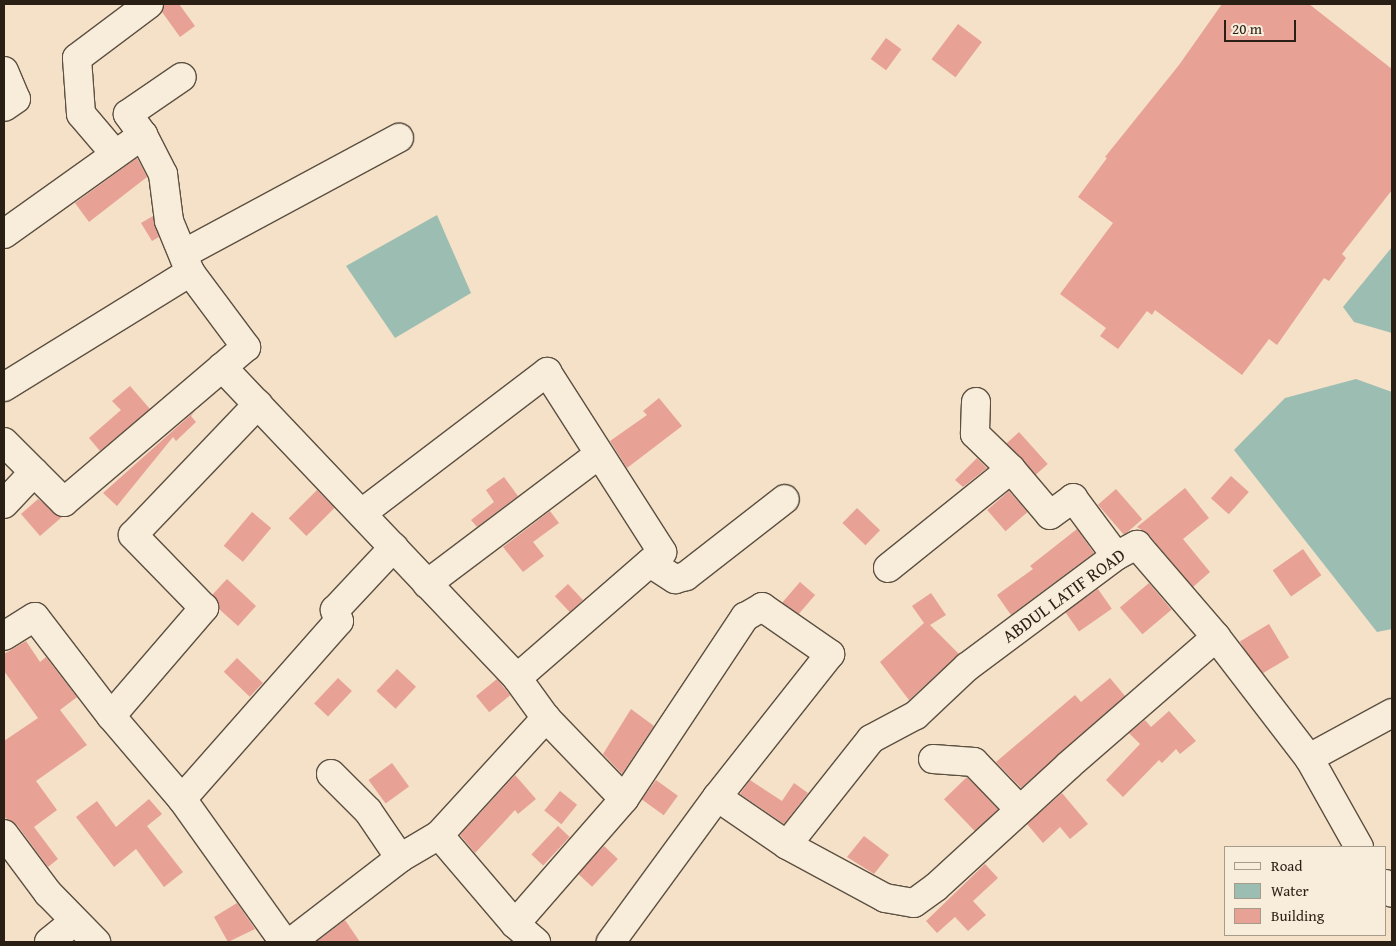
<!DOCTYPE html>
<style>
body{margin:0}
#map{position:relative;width:1396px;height:946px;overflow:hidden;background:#f4e1c8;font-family:"Gentium Book Plus",serif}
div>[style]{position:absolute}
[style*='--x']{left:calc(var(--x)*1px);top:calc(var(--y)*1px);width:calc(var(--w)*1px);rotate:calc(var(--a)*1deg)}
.water>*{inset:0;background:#9cbeb2}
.building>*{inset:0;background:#e8a195;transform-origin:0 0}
.roads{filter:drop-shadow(1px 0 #5c5041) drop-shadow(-1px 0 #5c5041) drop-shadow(0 1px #5c5041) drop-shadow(0 -1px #5c5041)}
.minor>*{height:28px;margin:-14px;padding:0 14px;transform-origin:14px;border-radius:14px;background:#f8ecdb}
span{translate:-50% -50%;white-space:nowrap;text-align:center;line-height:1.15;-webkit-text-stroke:5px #f8ecdb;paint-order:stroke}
.street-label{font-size:18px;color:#2a1f14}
.frame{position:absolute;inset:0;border:5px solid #2a1f14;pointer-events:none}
.legend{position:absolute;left:1224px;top:846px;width:162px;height:90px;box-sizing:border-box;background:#f8ecdb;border:1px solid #a69a8b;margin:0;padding:6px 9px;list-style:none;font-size:15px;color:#2a1f14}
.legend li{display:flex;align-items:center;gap:10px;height:25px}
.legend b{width:25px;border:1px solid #a69a8b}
.scale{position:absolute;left:1224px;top:20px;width:72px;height:22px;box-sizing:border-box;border:2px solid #2a1f14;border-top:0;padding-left:6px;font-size:15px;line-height:18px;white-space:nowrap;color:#2a1f14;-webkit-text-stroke:4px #f8ecdb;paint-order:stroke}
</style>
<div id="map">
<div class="water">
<i style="clip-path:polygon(437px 215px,471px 293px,395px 338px,346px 266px)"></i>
<i style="clip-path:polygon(1392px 247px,1392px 333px,1354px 322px,1343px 307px)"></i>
<i style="clip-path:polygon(1356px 379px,1392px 392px,1392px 629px,1377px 632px,1234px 450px,1285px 398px)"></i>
</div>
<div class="building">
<i style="clip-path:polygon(164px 4px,179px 4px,195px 26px,180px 37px,162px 12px)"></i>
<i style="clip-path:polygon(1222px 4px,1309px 4px,1392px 69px,1392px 190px,1342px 254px,1346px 258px,1329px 281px,1324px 278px,1277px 345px,1269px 339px,1242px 375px,1155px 310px,1152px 315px,1147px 311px,1118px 349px,1100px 336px,1106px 328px,1060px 294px,1113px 223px,1078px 197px,1107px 158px,1105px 157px,1179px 65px)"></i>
<i style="left:958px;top:24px;width:30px;height:44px;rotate:37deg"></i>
<i style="left:886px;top:38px;width:19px;height:26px;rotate:36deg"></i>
<i style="clip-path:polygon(137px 158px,147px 177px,89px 222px,75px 203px)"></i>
<i style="clip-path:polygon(153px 216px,159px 237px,152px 241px,141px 223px)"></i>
<i style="clip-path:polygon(130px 386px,150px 409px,100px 451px,89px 438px,121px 410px,112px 401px)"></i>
<i style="clip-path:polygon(659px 398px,682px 426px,627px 468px,610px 441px,647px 415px,643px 411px)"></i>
<i style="clip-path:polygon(195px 411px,191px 416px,196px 422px,176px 441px,173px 437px,117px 506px,103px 493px)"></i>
<i style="left:1019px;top:432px;width:43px;height:17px;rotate:48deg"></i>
<i style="clip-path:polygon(977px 458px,987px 468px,963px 487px,955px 480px)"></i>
<i style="left:1231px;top:476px;width:24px;height:30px;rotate:42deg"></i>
<i style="clip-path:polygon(504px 477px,518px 496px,477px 527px,471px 520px,494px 502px,486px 490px)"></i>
<i style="clip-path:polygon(1185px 488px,1209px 518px,1183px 539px,1210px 572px,1193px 587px,1149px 535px,1137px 527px)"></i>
<i style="left:1116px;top:489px;width:40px;height:24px;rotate:49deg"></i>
<i style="left:317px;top:490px;width:25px;height:40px;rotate:45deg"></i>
<i style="left:1009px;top:491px;width:28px;height:29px;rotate:49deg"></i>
<i style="clip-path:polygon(38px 499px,62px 517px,40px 536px,21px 514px)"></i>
<i style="left:857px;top:508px;width:32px;height:21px;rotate:44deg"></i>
<i style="clip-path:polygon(550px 511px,559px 523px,533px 542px,544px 556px,523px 572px,503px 547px)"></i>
<i style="left:252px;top:512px;width:25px;height:44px;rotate:40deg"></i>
<i style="clip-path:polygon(1077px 529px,1094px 553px,1011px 615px,997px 595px,1033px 569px,1030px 566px)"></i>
<i style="left:1303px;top:549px;width:32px;height:37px;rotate:55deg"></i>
<i style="clip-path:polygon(227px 579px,256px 606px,238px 626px,219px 609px,213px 594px)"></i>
<i style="left:800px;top:582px;width:20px;height:27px;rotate:41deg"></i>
<i style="left:1149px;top:583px;width:35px;height:38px;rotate:50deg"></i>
<i style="left:568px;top:584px;width:22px;height:18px;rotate:47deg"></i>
<i style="left:1098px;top:589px;width:24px;height:40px;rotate:55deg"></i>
<i style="clip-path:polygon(931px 593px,946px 615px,930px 625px,959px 654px,909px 700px,880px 662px,924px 623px,912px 606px)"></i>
<i style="left:1269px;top:624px;width:39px;height:34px;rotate:59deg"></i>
<i style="clip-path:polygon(26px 641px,40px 662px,46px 657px,77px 697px,60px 710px,87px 745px,36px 781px,57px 810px,34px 827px,58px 859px,48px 867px,17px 825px,4px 817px,4px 741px,38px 718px,4px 671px,4px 654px)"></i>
<i style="left:237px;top:658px;width:36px;height:19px;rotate:44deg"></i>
<i style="left:397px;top:669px;width:26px;height:30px;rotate:43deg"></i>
<i style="left:338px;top:678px;width:19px;height:35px;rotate:43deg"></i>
<i style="clip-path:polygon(1110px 678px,1125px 696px,1021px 788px,996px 762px,1075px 695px,1081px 702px)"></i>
<i style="left:497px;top:679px;width:21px;height:27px;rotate:51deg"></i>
<i style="clip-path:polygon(631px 709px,654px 726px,622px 774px,603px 754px)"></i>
<i style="clip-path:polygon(1169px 711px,1196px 741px,1180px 754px,1176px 749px,1162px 763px,1159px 760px,1123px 797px,1106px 780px,1140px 744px,1129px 733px,1145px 720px,1151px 727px)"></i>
<i style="left:392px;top:763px;width:29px;height:29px;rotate:54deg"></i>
<i style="clip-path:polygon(515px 775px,536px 799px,518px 814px,515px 810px,475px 853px,460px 835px)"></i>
<i style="left:967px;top:777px;width:45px;height:32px;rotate:46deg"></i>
<i style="left:656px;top:780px;width:27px;height:24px;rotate:36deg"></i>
<i style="clip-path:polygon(750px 780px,782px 801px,794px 783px,808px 793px,784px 824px,740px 794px)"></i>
<i style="left:560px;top:791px;width:22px;height:25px;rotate:39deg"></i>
<i style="clip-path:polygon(1062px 793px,1088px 824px,1070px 839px,1060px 827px,1043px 843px,1027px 824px)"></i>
<i style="clip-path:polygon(149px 799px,162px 814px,147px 826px,183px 872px,164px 887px,136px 849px,114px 867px,76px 817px,97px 801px,116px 827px)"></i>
<i style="left:558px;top:826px;width:16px;height:39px;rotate:43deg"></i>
<i style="clip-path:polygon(864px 836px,889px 855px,874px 874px,847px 857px)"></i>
<i style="left:604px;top:846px;width:19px;height:38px;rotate:43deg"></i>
<i style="clip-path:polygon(985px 864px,998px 878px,973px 901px,986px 915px,968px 931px,955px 917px,937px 933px,926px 921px)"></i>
<i style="clip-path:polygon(237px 903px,255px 929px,228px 942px,214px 917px)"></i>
<i style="clip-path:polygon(345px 920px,360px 942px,316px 942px)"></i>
</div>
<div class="roads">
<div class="minor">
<i style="--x:4;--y:71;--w:30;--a:67"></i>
<i style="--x:16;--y:99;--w:14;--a:146"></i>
<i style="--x:143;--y:135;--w:26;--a:-126"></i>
<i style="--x:128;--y:114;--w:65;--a:-34.4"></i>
<i style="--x:115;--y:154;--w:52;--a:-130.4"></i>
<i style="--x:81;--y:114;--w:56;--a:-94.1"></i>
<i style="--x:77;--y:58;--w:90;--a:-36.9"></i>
<i style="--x:4;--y:234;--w:171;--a:-35.5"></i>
<i style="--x:143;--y:135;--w:44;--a:62.9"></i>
<i style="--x:163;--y:174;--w:47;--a:82.7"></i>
<i style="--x:169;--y:221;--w:55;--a:67.6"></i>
<i style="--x:190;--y:272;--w:94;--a:53.3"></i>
<i style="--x:246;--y:347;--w:239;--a:139.6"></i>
<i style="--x:64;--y:502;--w:85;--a:-135"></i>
<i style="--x:185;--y:253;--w:243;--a:-28.3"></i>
<i style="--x:222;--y:367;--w:429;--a:46.5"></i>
<i style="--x:517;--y:678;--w:49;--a:54.1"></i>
<i style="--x:4;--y:387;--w:219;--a:-31.7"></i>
<i style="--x:976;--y:402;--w:32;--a:92"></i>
<i style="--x:975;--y:434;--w:50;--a:44.2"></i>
<i style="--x:1011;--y:469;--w:60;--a:49.7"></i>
<i style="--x:1050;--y:515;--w:29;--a:-36"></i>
<i style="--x:1073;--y:498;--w:72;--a:53.4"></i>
<i style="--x:4;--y:504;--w:44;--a:-46.8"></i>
<i style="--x:362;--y:513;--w:233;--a:-37.3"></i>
<i style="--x:547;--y:372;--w:214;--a:57.4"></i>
<i style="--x:662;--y:552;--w:192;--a:139"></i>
<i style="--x:650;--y:563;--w:30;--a:33"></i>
<i style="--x:675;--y:579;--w:11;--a:-15"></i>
<i style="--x:686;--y:576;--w:125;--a:-37.9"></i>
<i style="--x:888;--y:568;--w:158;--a:-38.8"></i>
<i style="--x:427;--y:584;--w:214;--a:-37"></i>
<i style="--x:4;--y:636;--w:36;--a:-32"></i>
<i style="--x:35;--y:617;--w:125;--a:52.5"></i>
<i style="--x:111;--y:716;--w:109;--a:49.5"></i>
<i style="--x:182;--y:799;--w:176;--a:54.5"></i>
<i style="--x:111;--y:716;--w:143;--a:-49.3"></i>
<i style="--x:204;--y:608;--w:102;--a:-134.2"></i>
<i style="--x:133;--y:535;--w:181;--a:-46.3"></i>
<i style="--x:1309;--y:758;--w:94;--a:-28.5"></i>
<i style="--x:933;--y:759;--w:41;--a:4.2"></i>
<i style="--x:974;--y:762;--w:66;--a:46.2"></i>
<i style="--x:331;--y:774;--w:52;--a:45"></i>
<i style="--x:368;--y:811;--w:57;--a:55.8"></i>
<i style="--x:717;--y:797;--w:85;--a:34.4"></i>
<i style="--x:787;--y:845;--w:111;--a:28.4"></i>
<i style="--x:885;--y:898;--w:29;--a:10"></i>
<i style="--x:914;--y:903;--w:27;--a:-36"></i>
<i style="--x:936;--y:887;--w:180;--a:-42.5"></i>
<i style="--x:1069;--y:765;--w:195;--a:-41"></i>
<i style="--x:182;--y:799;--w:237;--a:-48.6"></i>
<i style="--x:339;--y:621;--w:12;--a:-110"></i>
<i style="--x:335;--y:610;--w:86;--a:-46.9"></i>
<i style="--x:4;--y:834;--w:74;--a:53.3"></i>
<i style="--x:48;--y:893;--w:69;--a:45.6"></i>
<i style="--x:439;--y:835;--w:117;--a:49.5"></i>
<i style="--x:515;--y:924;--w:28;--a:41"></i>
<i style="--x:787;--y:845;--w:135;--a:-51.6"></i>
<i style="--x:871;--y:739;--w:51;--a:-28.1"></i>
<i style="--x:916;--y:715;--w:70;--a:-43.3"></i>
<i style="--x:967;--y:667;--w:186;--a:-36.7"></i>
<i style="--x:1116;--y:556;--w:24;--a:-28"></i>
<i style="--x:1137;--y:545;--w:121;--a:49.3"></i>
<i style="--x:1216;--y:637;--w:153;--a:52.5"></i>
<i style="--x:1309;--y:758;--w:102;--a:60.7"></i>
<i style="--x:1385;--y:884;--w:11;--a:52"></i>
<i style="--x:515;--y:924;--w:166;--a:-48.9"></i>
<i style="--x:624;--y:799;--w:219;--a:-56.4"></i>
<i style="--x:745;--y:617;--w:20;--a:-30"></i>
<i style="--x:762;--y:607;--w:83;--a:34.7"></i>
<i style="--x:830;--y:654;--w:182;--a:128.3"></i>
<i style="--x:717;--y:797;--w:180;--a:126.2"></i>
<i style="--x:49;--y:942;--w:33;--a:-39"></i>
<i style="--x:291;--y:942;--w:138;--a:-37.6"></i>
<i style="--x:400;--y:858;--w:45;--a:-30.5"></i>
<i style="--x:439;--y:835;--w:159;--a:-47.6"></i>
<i style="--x:546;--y:718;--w:112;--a:46.1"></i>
</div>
</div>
<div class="street-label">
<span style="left:1064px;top:596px;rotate:-36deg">ABDUL LATIF ROAD</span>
</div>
<div class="frame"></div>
<ul class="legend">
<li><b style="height:6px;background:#f8ecdb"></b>Road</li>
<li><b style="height:14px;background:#9cbeb2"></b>Water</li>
<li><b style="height:14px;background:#e8a195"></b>Building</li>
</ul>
<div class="scale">20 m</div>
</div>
